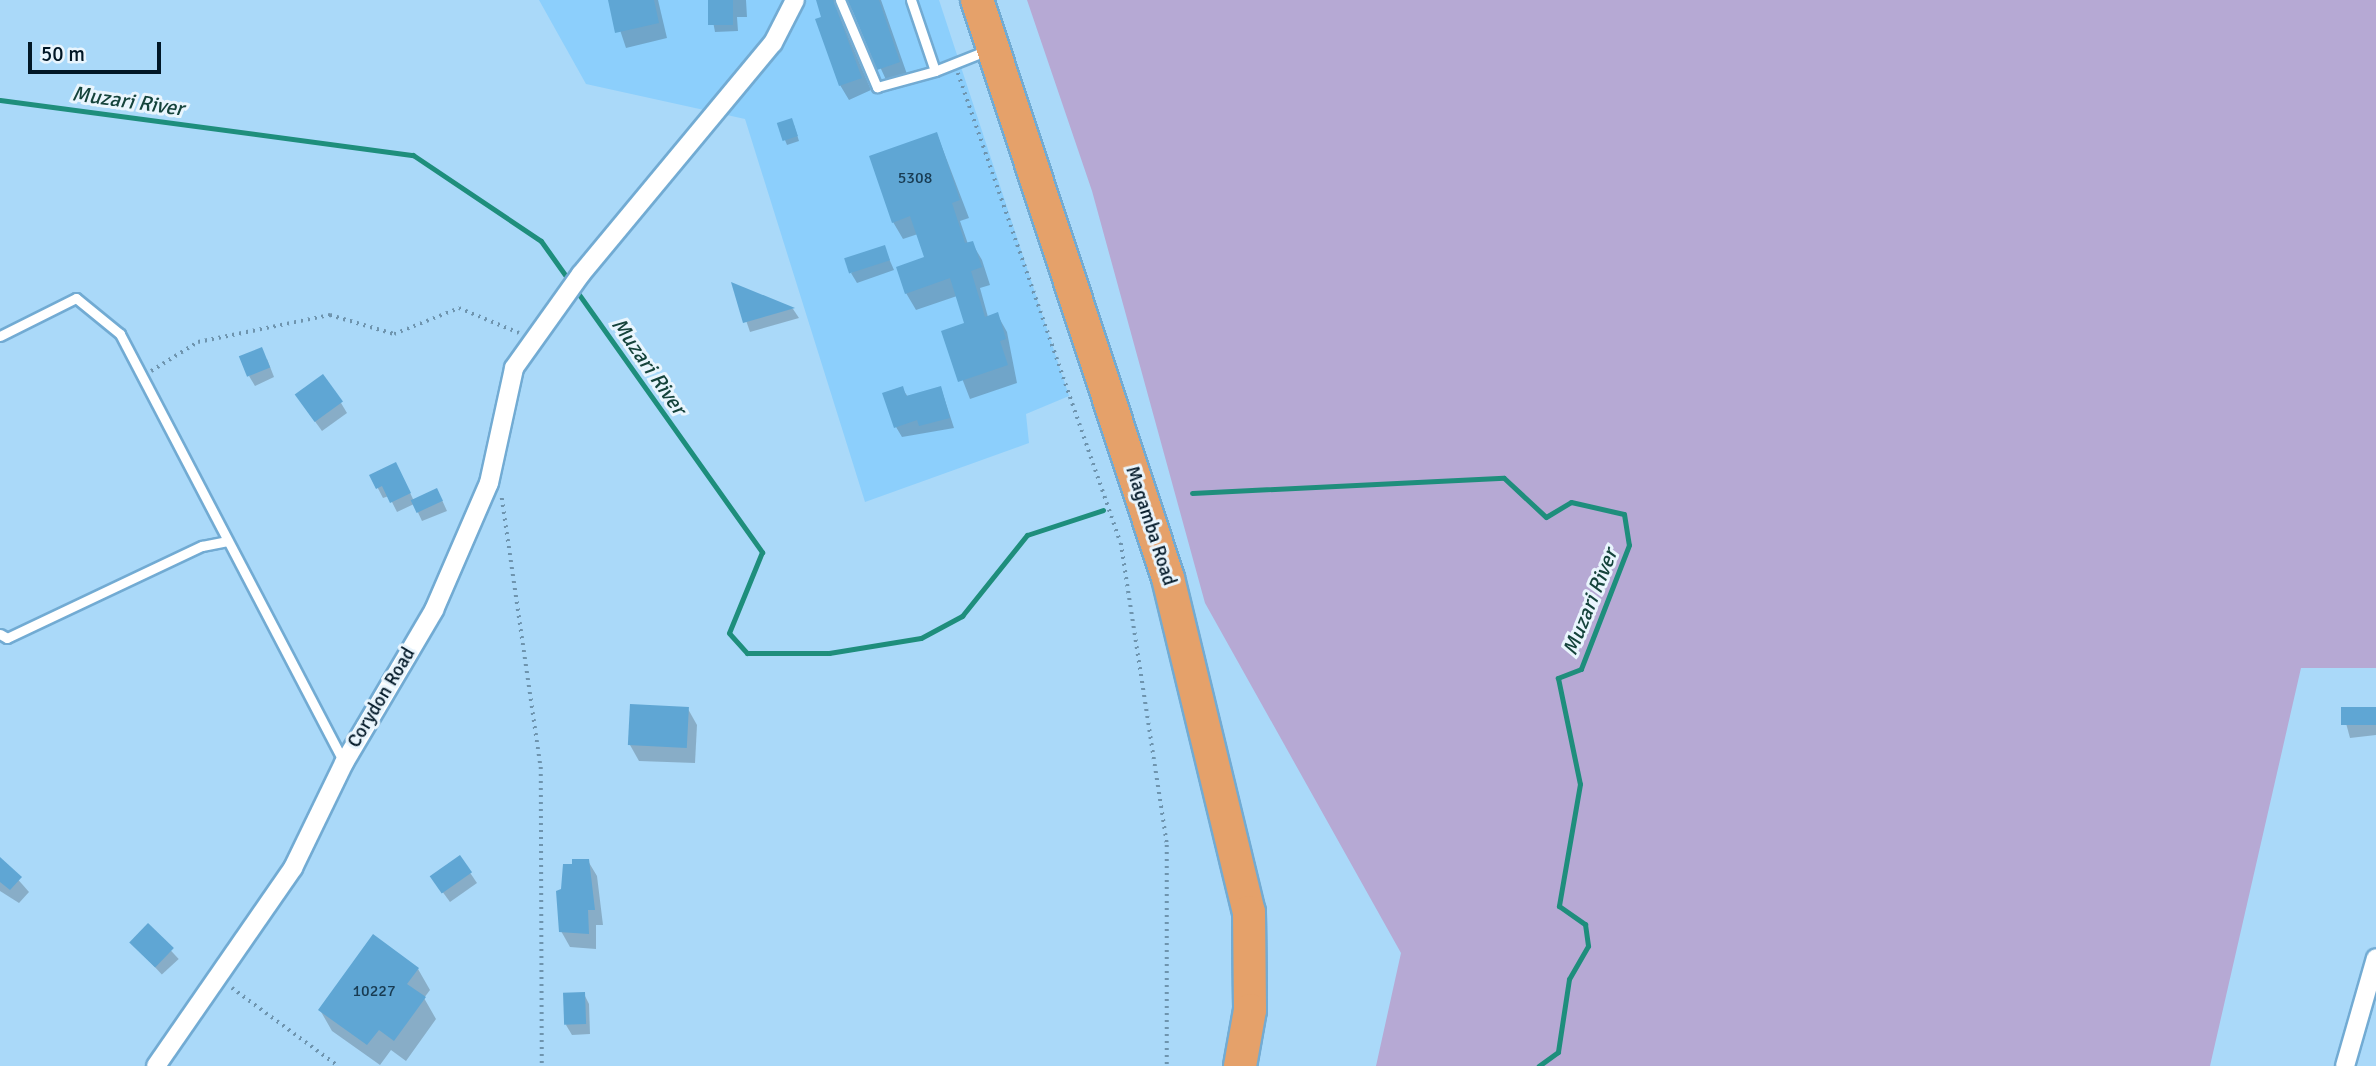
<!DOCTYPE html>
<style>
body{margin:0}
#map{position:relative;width:2376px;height:1066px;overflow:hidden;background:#aad9f9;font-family:Signika,sans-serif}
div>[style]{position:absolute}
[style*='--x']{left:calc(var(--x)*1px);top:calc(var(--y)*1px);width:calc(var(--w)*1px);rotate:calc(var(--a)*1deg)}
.built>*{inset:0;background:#8ccffc}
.green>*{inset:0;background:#b6a9d4}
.shadow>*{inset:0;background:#0003;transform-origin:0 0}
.stream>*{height:5px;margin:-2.5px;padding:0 2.5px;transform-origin:2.5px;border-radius:2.5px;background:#1e8e7c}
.building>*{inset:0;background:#5fa6d4;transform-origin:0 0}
.path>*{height:3.5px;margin-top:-1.75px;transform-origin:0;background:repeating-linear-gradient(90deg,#6e94ae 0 2px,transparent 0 7px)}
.roads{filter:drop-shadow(2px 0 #72abd3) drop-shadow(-2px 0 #72abd3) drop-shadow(0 2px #72abd3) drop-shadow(0 -2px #72abd3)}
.lane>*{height:9px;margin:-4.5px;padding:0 4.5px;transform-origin:4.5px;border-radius:4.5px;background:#fff}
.street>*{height:18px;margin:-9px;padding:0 9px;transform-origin:9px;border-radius:9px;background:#fff}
.highway>*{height:32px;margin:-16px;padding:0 16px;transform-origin:16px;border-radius:16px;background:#e5a16a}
span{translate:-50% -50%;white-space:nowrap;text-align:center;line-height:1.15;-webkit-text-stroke:6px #e9f5fd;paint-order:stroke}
.number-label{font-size:16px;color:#183b52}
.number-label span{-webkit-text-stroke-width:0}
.street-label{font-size:19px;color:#011726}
.water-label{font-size:21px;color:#15433b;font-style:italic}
.scale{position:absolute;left:28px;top:42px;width:133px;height:32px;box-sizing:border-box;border:4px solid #011726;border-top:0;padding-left:9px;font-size:21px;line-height:24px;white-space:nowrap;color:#011726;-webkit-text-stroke:5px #e9f5fd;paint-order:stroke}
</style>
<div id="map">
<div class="built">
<i style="clip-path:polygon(539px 0,939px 0,1069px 396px,1026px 414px,1029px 443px,865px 502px,745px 119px,586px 84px)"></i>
</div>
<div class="green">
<i style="clip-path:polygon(1027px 0,2376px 0,2376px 668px,2301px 668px,2210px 1066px,1376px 1066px,1401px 953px,1205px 603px,1092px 191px)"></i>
</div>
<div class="shadow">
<i style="clip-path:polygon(610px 0,658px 0,667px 38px,626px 48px)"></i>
<i style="clip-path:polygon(709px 0,746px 0,747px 17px,737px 17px,738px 31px,715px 32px)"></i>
<i style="clip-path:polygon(818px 0,881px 0,908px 77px,888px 84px,854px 11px,846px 7px,841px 19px,871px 90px,849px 100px,840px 85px)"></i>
<i style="clip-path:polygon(779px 125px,794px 125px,799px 141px,787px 145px)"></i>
<i style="clip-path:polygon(937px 134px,969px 218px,960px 221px,968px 244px,972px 243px,982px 260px,990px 285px,980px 288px,988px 317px,997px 314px,1007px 332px,1017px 383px,970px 399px,944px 332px,966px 325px,957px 296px,916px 310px,906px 293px,926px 258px,918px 234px,903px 239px,893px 222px)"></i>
<i style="clip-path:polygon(884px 247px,894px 270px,857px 283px,851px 273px)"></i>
<i style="clip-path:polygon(734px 285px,793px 309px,799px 318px,750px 332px)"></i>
<i style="clip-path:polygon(267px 359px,274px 377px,255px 386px,249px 376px)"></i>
<i style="clip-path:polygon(902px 388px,908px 397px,941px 388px,954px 428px,902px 437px,896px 427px)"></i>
<i style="clip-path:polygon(341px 403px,347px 413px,322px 431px,303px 405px)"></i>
<i style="clip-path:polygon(401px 474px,413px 499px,442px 500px,447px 511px,422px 521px,414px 504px,397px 512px,389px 496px,383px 498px,371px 475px)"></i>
<i style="clip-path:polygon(688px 709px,697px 725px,695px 763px,639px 761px,630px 745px)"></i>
<i style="clip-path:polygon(2376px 709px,2376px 735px,2350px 738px,2343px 712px)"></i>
<i style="clip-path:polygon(460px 858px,477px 883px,450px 902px,439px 887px)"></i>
<i style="clip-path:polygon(0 859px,29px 892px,19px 903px,0 891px)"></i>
<i style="clip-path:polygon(588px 861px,597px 876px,603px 925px,596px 925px,596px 949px,570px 947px,561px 931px,563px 890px)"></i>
<i style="left:148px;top:926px;width:45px;height:23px;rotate:47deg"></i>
<i style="clip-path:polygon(418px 969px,430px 990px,424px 998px,436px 1019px,406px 1061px,391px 1050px,380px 1065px,332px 1031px,320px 1010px)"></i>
<i style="clip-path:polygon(584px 994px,589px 1004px,590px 1034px,572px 1035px,566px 1025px)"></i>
</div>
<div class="stream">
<i style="--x:0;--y:100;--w:417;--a:7.6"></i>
<i style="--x:413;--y:155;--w:154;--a:33.9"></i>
<i style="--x:541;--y:241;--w:382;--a:54.6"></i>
<i style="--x:762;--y:552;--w:87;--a:112.2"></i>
<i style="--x:729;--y:633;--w:27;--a:48"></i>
<i style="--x:747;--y:653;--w:82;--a:0"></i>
<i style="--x:829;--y:653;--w:93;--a:-9.3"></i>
<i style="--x:921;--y:638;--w:47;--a:-28.2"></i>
<i style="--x:962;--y:616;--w:104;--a:-51.3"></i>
<i style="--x:1027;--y:535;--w:80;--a:-18.2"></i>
<i style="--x:1192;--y:493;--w:312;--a:-2.8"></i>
<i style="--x:1504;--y:478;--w:57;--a:42.9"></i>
<i style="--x:1546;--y:517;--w:29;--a:-31"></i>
<i style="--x:1571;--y:502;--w:54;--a:12.8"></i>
<i style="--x:1624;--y:514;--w:31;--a:81"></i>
<i style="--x:1629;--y:545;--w:133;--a:111.2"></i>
<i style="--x:1581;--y:669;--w:25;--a:159"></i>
<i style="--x:1558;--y:678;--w:108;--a:78.3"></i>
<i style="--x:1580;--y:784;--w:124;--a:99.8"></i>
<i style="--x:1559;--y:906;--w:32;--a:35"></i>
<i style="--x:1585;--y:924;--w:22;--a:82"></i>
<i style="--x:1588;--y:946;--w:38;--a:120"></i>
<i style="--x:1569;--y:979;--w:74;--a:98.6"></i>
<i style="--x:1558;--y:1052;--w:24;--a:144"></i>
</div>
<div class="building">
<i style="clip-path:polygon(608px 0,654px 0,659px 23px,615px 33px)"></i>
<i style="left:708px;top:0;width:25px;height:25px"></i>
<i style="clip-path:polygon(816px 0,833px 0,862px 78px,839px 86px,815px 19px,821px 17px)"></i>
<i style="clip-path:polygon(848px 0,879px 0,900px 62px,877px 70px)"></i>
<i style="left:792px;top:118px;width:19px;height:16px;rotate:72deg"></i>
<i style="clip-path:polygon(937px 132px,960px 200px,952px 203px,965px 243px,973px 241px,982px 267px,971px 271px,985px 317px,998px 312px,1006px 339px,1000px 341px,1008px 365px,958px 382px,941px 331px,964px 323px,950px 278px,905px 294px,896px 267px,924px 257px,910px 216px,892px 223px,869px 156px)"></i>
<i style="left:885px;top:245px;width:16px;height:43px;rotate:72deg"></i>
<i style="clip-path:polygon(731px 282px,795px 308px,743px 323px)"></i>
<i style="left:262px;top:347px;width:22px;height:25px;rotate:68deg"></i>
<i style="left:323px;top:374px;width:34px;height:35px;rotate:54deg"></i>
<i style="clip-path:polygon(903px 386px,906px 396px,941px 386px,950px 418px,919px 426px,917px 420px,894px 428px,882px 393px)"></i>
<i style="clip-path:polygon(396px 462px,411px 493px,390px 503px,382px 486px,376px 489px,369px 475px)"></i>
<i style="left:437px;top:488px;width:14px;height:29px;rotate:65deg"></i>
<i style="left:630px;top:704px;width:59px;height:41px;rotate:3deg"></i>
<i style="left:2376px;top:707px;width:18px;height:35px;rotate:90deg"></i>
<i style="left:460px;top:855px;width:21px;height:37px;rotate:55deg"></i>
<i style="clip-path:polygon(0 857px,22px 877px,10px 890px,0 882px)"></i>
<i style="clip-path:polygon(572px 859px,589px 859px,595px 910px,588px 910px,589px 934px,559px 932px,556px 891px,561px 889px,563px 864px,572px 864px)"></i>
<i style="left:148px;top:923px;width:36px;height:27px;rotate:44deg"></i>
<i style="clip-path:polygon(373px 934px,419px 968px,407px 984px,426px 997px,394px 1041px,379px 1030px,367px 1045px,318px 1010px)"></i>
<i style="left:585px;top:992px;width:32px;height:22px;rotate:88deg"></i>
</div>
<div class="path">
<i style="--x:958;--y:73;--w:497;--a:70.9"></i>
<i style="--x:1121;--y:543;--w:305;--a:81.3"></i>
<i style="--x:1167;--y:845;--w:221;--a:90"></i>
<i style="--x:151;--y:371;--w:55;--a:-31.7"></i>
<i style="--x:198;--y:342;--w:135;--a:-11.6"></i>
<i style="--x:330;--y:315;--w:67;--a:16.5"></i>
<i style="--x:394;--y:334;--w:70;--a:-21.8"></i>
<i style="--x:459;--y:308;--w:65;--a:22.6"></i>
<i style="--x:502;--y:498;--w:272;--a:81.8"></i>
<i style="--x:541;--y:767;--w:299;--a:89.8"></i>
<i style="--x:232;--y:988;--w:132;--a:36.3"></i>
</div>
<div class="roads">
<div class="lane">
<i style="--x:840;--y:0;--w:95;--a:67"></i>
<i style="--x:877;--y:87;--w:60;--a:-15.4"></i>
<i style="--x:911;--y:0;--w:75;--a:71.3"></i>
<i style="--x:935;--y:71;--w:57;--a:-21.6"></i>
<i style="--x:0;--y:336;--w:85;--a:-26.6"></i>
<i style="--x:76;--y:298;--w:57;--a:39.3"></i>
<i style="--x:120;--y:334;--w:484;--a:62.4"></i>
<i style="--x:0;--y:634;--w:8;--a:30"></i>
<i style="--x:7;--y:638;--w:216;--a:-25.3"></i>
<i style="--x:202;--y:546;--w:26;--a:-11"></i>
</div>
<div class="street">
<i style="--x:156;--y:1066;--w:241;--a:-55.3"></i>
<i style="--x:293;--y:868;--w:117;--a:-64.1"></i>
<i style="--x:344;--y:763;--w:178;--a:-59.5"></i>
<i style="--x:434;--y:610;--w:138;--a:-66.6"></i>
<i style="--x:489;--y:483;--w:118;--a:-77.7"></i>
<i style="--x:514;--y:368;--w:115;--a:-54.5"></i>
<i style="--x:581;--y:274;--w:300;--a:-50.3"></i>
<i style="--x:773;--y:43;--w:48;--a:-62.9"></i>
<i style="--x:2345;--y:1066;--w:112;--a:-74"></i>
</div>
<div class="highway">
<i style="--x:977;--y:0;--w:609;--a:71.71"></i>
<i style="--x:1168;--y:578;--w:344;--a:76.4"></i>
<i style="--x:1249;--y:912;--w:98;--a:89.4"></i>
<i style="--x:1250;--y:1010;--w:57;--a:100.1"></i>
</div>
</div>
<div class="number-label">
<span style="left:915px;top:178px">5308</span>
<span style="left:374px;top:991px">10227</span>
</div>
<div class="street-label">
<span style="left:1150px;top:526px;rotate:72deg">Magamba Road</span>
<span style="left:382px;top:698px;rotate:-59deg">Corydon Road</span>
</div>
<div class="water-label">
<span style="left:128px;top:101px;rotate:8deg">Muzari River</span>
<span style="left:649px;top:366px;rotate:55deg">Muzari River</span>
<span style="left:1590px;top:602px;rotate:-68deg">Muzari River</span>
</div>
<div class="scale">50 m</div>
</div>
